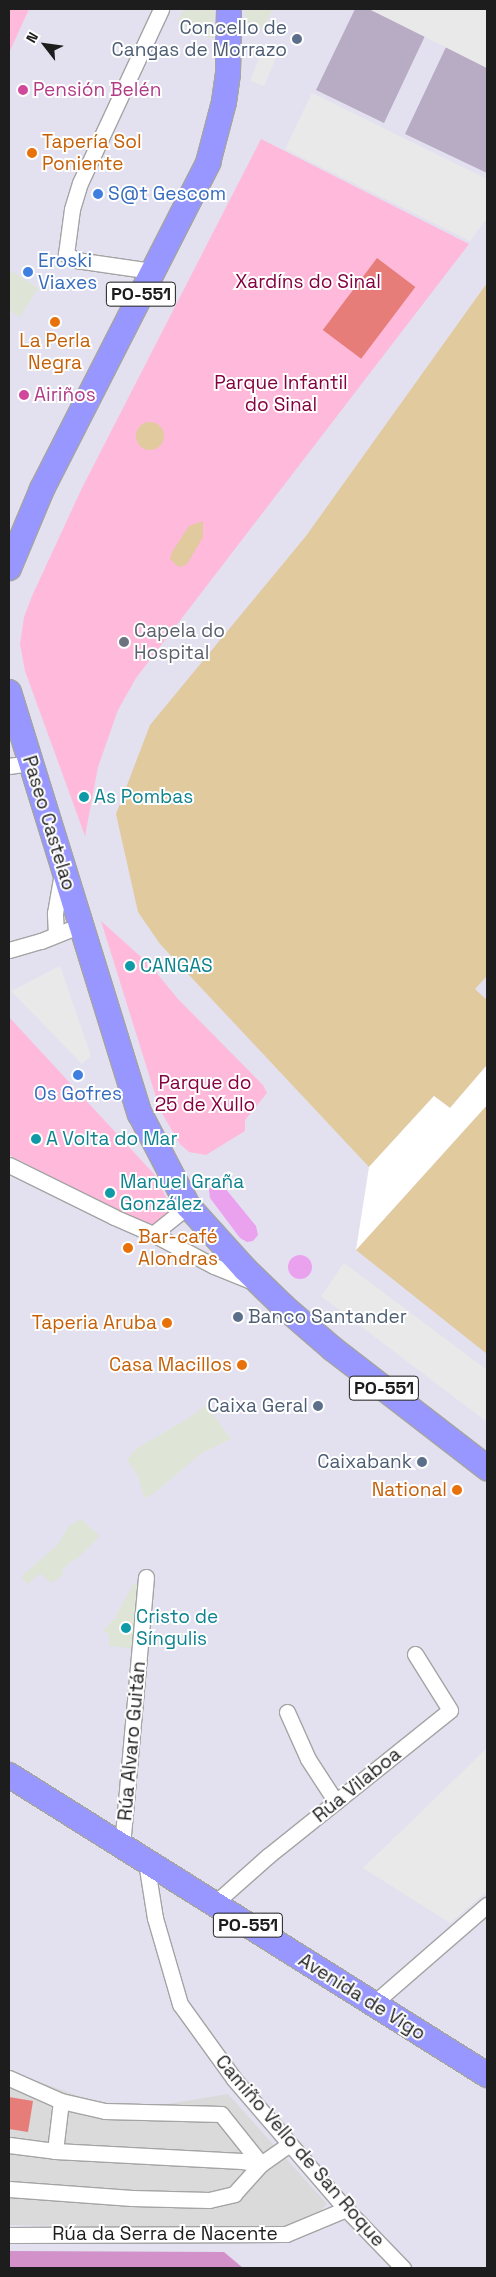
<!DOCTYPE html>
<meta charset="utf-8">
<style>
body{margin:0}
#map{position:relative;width:496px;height:2277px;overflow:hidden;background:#e3e1ef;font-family:"Space Grotesk",sans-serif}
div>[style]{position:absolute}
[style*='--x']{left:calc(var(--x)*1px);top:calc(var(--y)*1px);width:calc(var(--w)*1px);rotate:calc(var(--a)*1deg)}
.residential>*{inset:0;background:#dadadb}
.construction>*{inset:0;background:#b7acc4}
.grass>*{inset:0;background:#eaa2ee}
.round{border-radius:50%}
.forest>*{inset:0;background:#d292c9}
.park>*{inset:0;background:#feb9db}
.pitch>*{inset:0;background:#e67d78;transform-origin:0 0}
.parking>*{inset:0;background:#e9e9e9;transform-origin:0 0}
.plaza>*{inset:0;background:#dee5d6}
.water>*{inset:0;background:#e1ca9e}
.pier>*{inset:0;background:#fff}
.roads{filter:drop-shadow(1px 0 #a4a4a4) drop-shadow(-1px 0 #a4a4a4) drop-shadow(0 1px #a4a4a4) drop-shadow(0 -1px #a4a4a4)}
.minor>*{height:15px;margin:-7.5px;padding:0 7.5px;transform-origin:7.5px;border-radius:7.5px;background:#fff}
.primary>*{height:24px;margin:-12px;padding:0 12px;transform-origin:12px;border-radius:12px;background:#9797ff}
.dots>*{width:14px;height:14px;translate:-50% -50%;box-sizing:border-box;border:2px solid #fff;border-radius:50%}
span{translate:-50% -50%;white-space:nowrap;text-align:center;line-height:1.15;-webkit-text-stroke:4px #fff;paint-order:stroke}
.shield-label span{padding:1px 4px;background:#fff;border:1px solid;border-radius:4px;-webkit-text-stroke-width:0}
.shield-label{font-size:18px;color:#1d1d1d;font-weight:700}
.service-label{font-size:19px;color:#4e5e75}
.right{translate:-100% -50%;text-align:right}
.left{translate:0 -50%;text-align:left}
.hotel-label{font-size:19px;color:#b23c85}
.food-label{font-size:19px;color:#c56008}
.shop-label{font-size:19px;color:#366cbe}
.park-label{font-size:19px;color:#840240}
.worship-label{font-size:19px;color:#5b616d}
.culture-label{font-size:19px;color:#0d838f}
.street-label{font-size:19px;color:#1d1d1d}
.frame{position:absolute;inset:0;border:10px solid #1d1d1d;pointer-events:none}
.north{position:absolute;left:20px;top:20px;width:50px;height:50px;-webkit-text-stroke:4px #fff;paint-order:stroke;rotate:300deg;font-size:14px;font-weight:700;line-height:20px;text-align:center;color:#1d1d1d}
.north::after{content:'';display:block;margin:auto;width:18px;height:22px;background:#1d1d1d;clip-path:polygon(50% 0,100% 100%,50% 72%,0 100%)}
</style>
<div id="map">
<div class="residential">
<i style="clip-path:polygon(9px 2071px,87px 2099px,137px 2109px,228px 2094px,327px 2204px,315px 2217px,291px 2226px,225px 2228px,9px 2225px)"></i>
</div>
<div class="construction">
<i style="clip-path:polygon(355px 9px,369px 9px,425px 36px,384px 123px,316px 90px)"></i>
<i style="clip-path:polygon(446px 47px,487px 68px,487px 173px,405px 134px)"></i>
</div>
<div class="grass">
<i style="clip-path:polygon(220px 1182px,256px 1226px,258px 1235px,253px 1241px,247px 1242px,240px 1238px,210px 1198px,209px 1190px,212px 1183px)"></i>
<i class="round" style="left:288px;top:1255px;width:24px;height:24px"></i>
</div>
<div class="forest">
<i style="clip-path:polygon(9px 2251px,224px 2252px,243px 2268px,9px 2268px)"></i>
</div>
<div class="park">
<i style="clip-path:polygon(9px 9px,29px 9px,9px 53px)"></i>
<i style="clip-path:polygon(261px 139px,469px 244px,136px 678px,118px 710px,98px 767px,85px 836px,25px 671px,20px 644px,24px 617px,32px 596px,82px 488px)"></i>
<i style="clip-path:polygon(101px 921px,150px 965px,178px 999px,263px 1085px,267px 1093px,245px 1120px,245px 1131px,206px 1155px,189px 1152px,180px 1144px,160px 1110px)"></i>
<i style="clip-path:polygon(9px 1017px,154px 1174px,168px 1201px,169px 1211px,162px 1220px,154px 1225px,132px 1218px,9px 1155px)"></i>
</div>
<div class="pitch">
<i style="left:377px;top:258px;width:48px;height:90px;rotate:37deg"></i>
<i style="clip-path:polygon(9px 2097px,33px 2101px,28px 2132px,9px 2129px)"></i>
</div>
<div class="parking">
<i style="clip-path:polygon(369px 9px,487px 9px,487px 68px)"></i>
<i style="left:263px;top:50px;width:15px;height:33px;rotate:23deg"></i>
<i style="clip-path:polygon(312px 93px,487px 179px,487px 218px,470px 241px,285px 149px)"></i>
<i style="clip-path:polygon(60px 966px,91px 1056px,82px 1064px,11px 991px)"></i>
<i style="clip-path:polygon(344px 1263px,487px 1370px,487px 1422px,321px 1296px)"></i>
<i style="clip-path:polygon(487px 1748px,487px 1891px,450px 1923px,363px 1868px)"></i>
</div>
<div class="plaza">
<i style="clip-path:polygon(184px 9px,214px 9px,212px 39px,177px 23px)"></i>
<i style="clip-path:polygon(246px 9px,273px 9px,263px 29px,250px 27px,245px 20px)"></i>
<i style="clip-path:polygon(9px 270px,38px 288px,20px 317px,9px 310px)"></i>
<i style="clip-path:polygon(206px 1405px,231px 1439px,202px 1453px,153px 1494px,144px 1498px,138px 1476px,127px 1460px,136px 1449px,189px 1418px)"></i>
<i style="clip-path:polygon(81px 1519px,100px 1536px,76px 1560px,74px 1559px,61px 1571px,64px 1574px,52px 1583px,40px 1573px,28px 1584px,21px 1577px,58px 1544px,69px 1526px)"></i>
<i style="clip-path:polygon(133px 1584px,151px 1586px,140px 1649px,109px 1646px,109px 1634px,103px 1631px,115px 1618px)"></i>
</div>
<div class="water">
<i style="clip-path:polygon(487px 283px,487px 976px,475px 989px,487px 1000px,487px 1065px,450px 1108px,434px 1096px,369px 1167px,160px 944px,138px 912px,116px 814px,150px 725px,306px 536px)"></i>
<i class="round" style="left:136px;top:422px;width:28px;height:28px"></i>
<i style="clip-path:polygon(203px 521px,203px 537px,187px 564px,181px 567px,176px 565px,170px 559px,172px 552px,189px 526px)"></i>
<i style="clip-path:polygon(487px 1105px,487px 1354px,356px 1250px)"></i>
</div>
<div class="pier">
<i style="clip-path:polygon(487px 1065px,487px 1105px,356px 1250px,369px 1167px,434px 1096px,450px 1108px)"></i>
</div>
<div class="roads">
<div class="minor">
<i style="--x:152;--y:271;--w:77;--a:-171.8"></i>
<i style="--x:76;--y:260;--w:12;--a:-149"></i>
<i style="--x:66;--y:254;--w:45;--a:-82.4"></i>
<i style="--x:72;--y:209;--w:27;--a:-73"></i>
<i style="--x:80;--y:183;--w:192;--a:-65"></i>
<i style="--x:9;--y:766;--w:21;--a:-8"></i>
<i style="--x:56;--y:934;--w:21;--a:-93"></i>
<i style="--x:55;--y:913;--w:41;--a:-80.1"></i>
<i style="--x:9;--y:950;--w:33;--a:-16"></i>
<i style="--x:41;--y:941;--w:43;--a:-21.8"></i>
<i style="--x:9;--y:1165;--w:117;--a:26.3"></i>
<i style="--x:114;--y:1217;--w:43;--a:23.6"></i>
<i style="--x:153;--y:1234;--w:69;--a:27.7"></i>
<i style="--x:214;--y:1266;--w:40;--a:22"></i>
<i style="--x:153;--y:1234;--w:45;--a:-38.7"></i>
<i style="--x:287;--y:1712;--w:51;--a:65.9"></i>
<i style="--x:308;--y:1759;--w:51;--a:56.9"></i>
<i style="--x:122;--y:1846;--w:270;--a:-84.9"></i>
<i style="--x:146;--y:1862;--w:57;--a:80.9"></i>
<i style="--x:155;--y:1918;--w:90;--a:73.8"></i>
<i style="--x:180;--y:2004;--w:92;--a:54.2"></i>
<i style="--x:234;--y:2079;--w:172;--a:49.3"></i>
<i style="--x:346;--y:2209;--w:82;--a:46"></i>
<i style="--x:215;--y:1903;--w:71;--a:-41.6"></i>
<i style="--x:268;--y:1856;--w:233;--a:-38.7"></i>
<i style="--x:450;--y:1710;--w:66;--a:-122"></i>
<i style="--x:373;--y:2004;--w:151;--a:-41"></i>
<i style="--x:9;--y:2078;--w:57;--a:23.9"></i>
<i style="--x:61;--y:2101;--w:45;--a:12.8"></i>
<i style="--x:105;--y:2111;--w:116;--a:1.5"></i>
<i style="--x:221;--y:2114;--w:64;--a:51.3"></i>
<i style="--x:9;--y:2145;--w:46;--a:7.4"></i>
<i style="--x:55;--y:2151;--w:187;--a:3.1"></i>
<i style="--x:242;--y:2161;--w:19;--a:9"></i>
<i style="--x:55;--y:2151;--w:50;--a:-83.2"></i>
<i style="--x:9;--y:2189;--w:123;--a:4.2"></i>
<i style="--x:132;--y:2198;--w:77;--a:1.5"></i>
<i style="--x:209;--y:2200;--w:26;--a:-13"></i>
<i style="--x:234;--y:2194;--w:40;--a:-48"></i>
<i style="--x:261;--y:2164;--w:35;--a:-35"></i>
<i style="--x:9;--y:2235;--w:277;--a:-0.2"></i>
<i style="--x:286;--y:2234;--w:65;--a:-22.6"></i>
</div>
<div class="primary">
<i style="--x:9;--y:568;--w:86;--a:-67.3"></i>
<i style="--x:42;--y:489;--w:366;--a:-63"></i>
<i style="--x:208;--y:163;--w:63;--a:-75.3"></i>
<i style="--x:224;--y:102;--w:29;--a:-82"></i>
<i style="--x:228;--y:73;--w:64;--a:-89.1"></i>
<i style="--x:9;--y:692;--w:442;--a:72.8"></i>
<i style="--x:140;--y:1114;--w:104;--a:62.4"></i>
<i style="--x:188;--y:1206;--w:85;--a:47.9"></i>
<i style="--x:245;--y:1269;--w:53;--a:44.2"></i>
<i style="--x:283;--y:1306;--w:66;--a:40.7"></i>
<i style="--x:333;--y:1349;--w:195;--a:37.7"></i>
<i style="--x:9;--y:1775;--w:564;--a:32.11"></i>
</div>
</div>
<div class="dots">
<i style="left:297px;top:39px;background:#5c6f8a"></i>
<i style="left:23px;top:90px;background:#d1479c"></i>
<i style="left:32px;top:153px;background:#e8710a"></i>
<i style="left:98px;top:194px;background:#3f7fe0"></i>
<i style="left:28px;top:272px;background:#3f7fe0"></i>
<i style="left:55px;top:322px;background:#e8710a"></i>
<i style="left:24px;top:395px;background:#d1479c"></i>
<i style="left:124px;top:642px;background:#6b7280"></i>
<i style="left:84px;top:797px;background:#0f9aa8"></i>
<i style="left:130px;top:966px;background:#0f9aa8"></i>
<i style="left:78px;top:1075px;background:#3f7fe0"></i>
<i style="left:36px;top:1139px;background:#0f9aa8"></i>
<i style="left:110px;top:1193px;background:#0f9aa8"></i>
<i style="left:128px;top:1248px;background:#e8710a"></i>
<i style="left:238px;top:1317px;background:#5c6f8a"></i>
<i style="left:167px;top:1323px;background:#e8710a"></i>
<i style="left:242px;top:1365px;background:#e8710a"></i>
<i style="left:318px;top:1406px;background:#5c6f8a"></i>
<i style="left:422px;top:1462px;background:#5c6f8a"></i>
<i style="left:457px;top:1490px;background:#e8710a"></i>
<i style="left:126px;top:1628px;background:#0f9aa8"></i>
</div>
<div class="shield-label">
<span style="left:141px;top:294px">PO-551</span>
<span style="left:384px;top:1388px">PO-551</span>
<span style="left:248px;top:1925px">PO-551</span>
</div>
<div class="service-label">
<span class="right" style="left:287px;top:39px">Concello de<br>Cangas de Morrazo</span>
<span class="left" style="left:248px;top:1317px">Banco Santander</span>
<span class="right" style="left:308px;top:1406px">Caixa Geral</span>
<span class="right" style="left:412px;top:1462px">Caixabank</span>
</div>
<div class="hotel-label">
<span class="left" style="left:33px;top:90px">Pensión Belén</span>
<span class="left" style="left:34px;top:395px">Airiños</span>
</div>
<div class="food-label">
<span class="left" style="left:42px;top:153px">Tapería Sol<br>Poniente</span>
<span style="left:55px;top:352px">La Perla<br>Negra</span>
<span class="left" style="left:138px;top:1248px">Bar-café<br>Alondras</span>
<span class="right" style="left:157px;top:1323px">Taperia Aruba</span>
<span class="right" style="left:232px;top:1365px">Casa Macillos</span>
<span class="right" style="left:447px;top:1490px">National</span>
</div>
<div class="shop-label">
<span class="left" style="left:108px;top:194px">S@t Gescom</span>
<span class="left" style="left:38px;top:272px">Eroski<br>Viaxes</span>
<span style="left:78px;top:1094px">Os Gofres</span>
</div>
<div class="park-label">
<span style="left:308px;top:282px">Xardíns do Sinal</span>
<span style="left:281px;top:394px">Parque Infantil<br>do Sinal</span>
<span style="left:205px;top:1094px">Parque do<br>25 de Xullo</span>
</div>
<div class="worship-label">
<span class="left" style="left:134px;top:642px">Capela do<br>Hospital</span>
</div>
<div class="culture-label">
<span class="left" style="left:94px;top:797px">As Pombas</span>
<span class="left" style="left:140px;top:966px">CANGAS</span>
<span class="left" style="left:46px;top:1139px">A Volta do Mar</span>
<span class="left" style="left:120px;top:1193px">Manuel Graña<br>González</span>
<span class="left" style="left:136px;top:1628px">Cristo de<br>Síngulis</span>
</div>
<div class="street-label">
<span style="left:49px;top:823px;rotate:73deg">Paseo Castelao</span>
<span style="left:132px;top:1741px;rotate:-85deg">Rúa Alvaro Guitán</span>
<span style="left:357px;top:1785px;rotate:-39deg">Rúa Vilaboa</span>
<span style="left:362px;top:1997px;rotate:32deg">Avenida de Vigo</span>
<span style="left:300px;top:2151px;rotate:49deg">Camiño Vello de San Roque</span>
<span style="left:165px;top:2234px">Rúa da Serra de Nacente</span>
</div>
<div class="frame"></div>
<div class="north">N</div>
</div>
